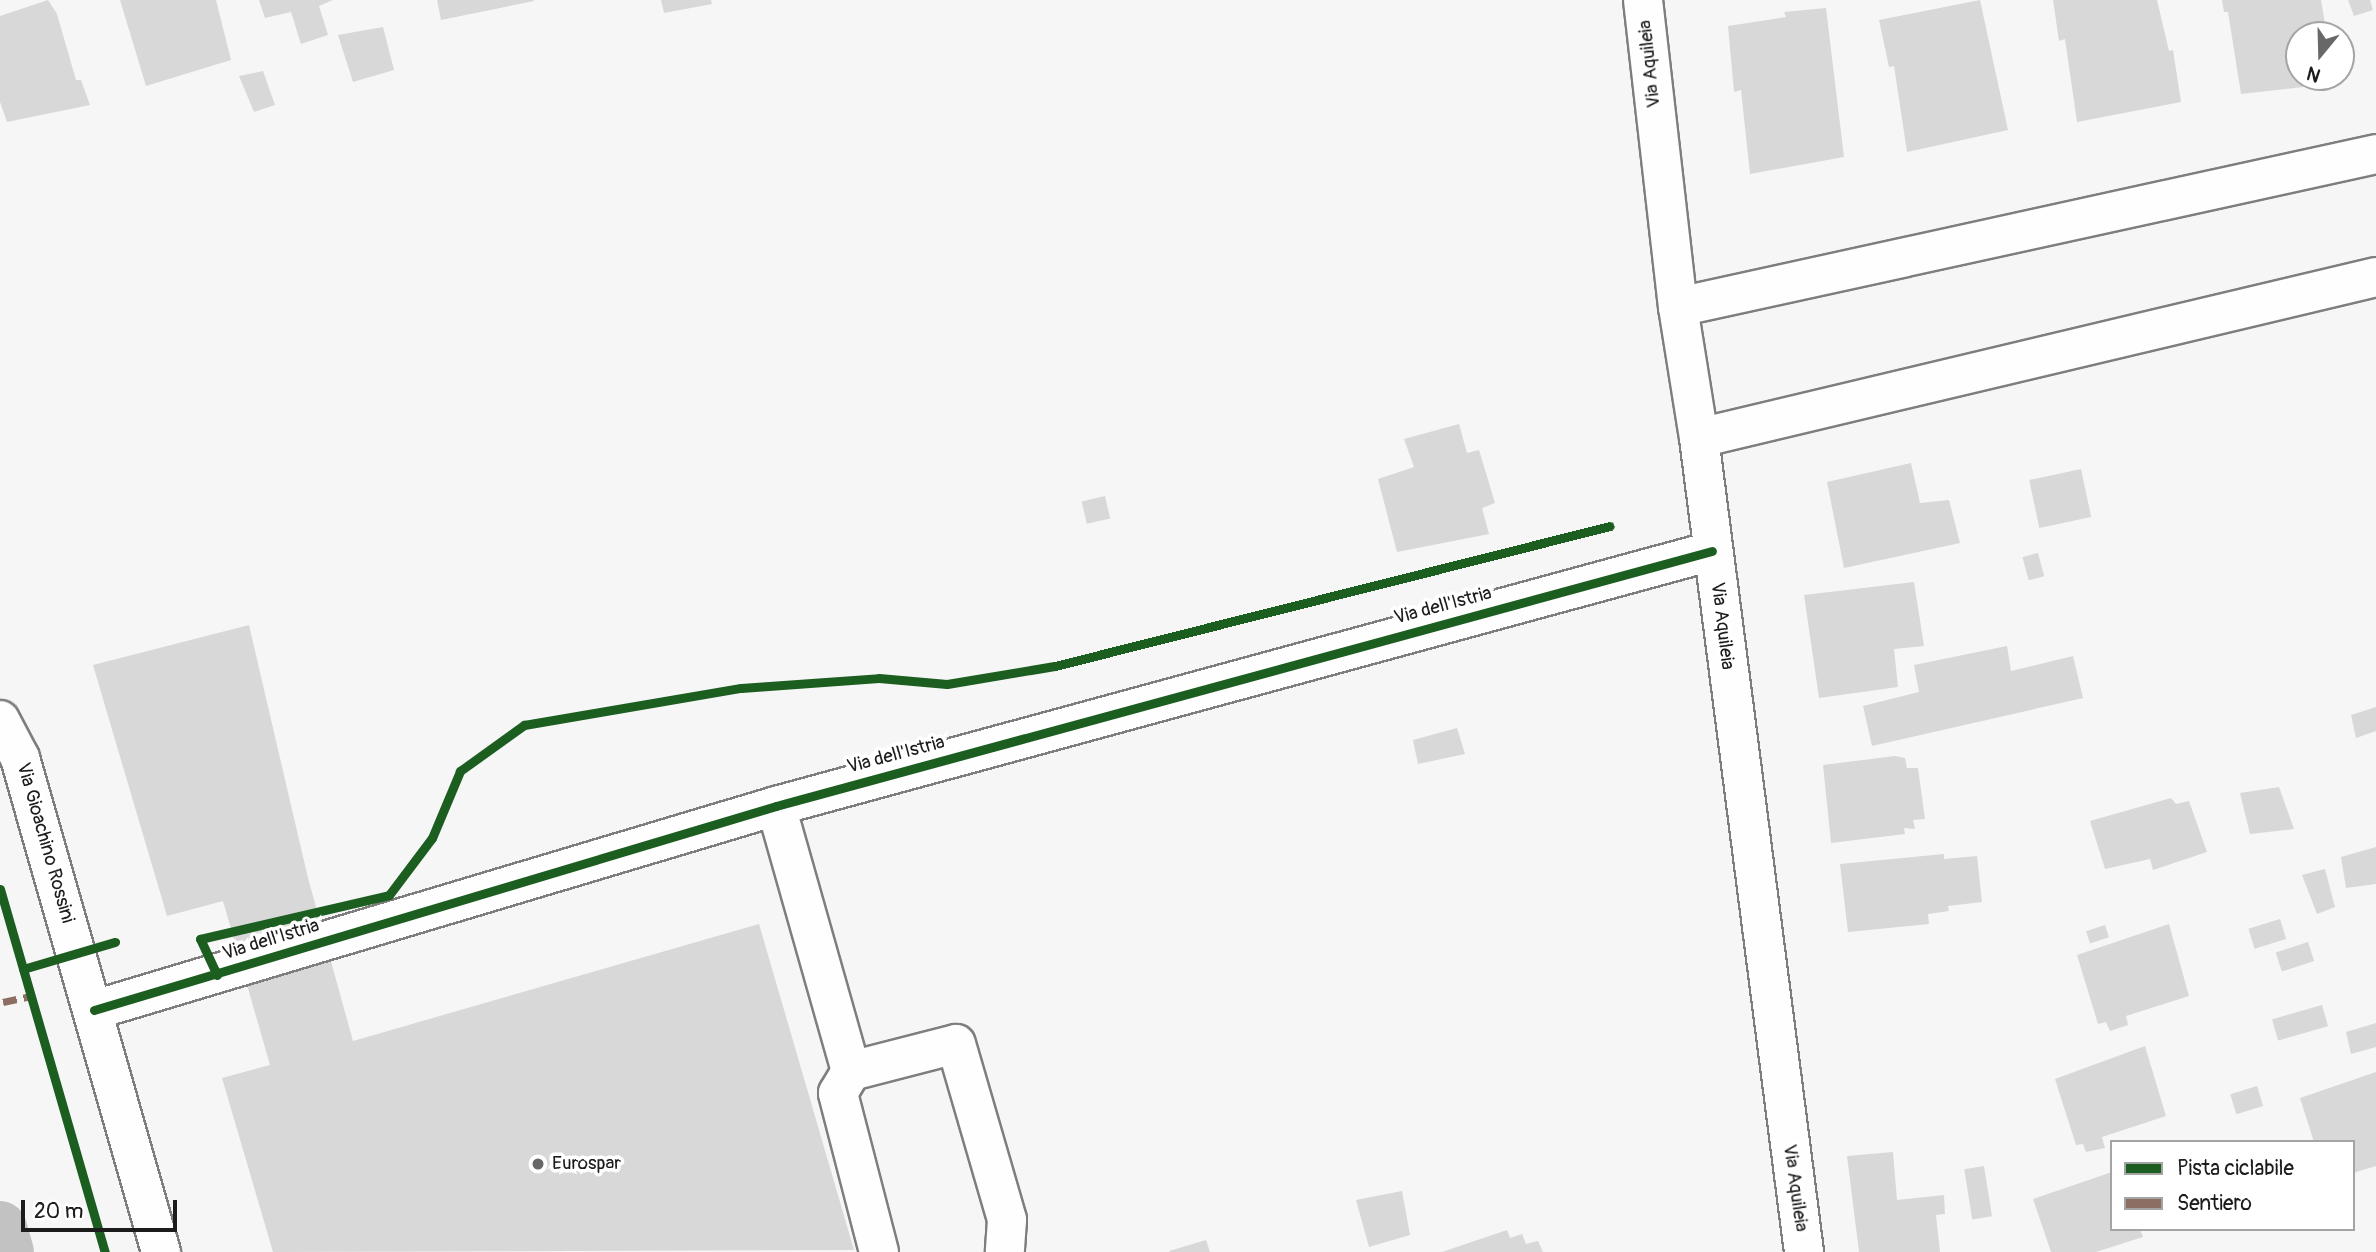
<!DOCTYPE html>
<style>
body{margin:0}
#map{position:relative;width:2376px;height:1252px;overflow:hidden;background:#f6f6f6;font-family:Pangolin,sans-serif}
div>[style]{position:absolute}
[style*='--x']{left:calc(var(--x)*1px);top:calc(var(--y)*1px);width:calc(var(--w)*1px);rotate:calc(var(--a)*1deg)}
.canal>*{height:54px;margin:-27px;padding:0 27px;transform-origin:27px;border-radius:27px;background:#c2c2c2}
.building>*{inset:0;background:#d8d8d8;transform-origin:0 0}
.roads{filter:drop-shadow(2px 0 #7e7e7e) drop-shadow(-2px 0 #7e7e7e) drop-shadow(0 2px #7e7e7e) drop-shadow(0 -2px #7e7e7e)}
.minor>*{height:38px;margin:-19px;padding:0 19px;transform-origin:19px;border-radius:19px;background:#fefefe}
.quiet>*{height:7px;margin-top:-3.5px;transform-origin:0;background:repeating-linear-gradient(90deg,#8d6e63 0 14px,transparent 0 21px)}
.cycleway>*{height:9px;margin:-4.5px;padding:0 4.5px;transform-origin:4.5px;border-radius:4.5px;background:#1b5e20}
.dots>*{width:19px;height:19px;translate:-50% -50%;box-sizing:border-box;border:4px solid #fff;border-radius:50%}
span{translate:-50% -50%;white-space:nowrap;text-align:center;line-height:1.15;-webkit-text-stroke:7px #fff;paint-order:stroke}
.street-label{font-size:19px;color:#1c1c1c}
.poi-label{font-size:19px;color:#1c1c1c}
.left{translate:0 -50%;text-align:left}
.legend{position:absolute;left:2110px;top:1140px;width:245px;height:91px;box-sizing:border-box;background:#fff;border:2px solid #a4a4a4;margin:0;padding:9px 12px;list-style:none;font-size:21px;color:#1c1c1c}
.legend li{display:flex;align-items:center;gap:14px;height:35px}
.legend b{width:35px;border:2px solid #a4a4a4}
.north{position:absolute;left:2285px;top:21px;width:70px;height:70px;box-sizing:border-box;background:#fff;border:2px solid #a4a4a4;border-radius:50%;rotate:199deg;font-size:19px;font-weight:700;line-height:28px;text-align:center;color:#1c1c1c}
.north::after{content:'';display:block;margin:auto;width:24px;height:32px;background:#686868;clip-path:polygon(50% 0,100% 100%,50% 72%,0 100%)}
.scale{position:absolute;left:21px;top:1200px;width:156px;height:32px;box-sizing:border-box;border:4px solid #1c1c1c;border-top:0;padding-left:9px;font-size:21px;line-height:24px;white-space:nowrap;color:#1c1c1c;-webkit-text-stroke:5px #fff;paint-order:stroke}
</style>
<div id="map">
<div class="canal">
<i style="--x:0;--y:1228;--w:25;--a:74"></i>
</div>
<div class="building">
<i style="clip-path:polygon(48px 0,57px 14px,76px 80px,81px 80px,90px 105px,7px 122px,0 102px,0 16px)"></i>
<i style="clip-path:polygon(120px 0,216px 0,231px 60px,146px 86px)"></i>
<i style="clip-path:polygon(259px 0,333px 0,319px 6px,328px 35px,301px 44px,291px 12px,265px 18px)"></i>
<i style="clip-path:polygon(437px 0,534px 0,534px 1px,441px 20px)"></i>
<i style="clip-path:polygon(661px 0,711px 0,712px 4px,664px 13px)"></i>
<i style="clip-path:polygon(1980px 0,2008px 130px,1907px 152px,1894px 66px,1889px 67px,1879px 20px)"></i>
<i style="clip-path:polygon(2053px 0,2157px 0,2169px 51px,2173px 50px,2181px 102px,2077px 122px,2065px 39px,2059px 41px)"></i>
<i style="clip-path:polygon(2222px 0,2321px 0,2327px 35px,2299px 35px,2299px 77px,2316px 78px,2301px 81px,2303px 87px,2241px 94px,2228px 12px,2224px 12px)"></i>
<i style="clip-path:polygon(2348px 0,2370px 0,2373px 10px,2354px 16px)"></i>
<i style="clip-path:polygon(1826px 8px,1844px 157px,1750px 174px,1741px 90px,1734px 92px,1728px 26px,1786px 17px,1784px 12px)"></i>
<i style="clip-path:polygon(383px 27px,394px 70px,353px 82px,338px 35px)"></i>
<i style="clip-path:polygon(263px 71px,275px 105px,254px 112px,239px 76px)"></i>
<i style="clip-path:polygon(1459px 424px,1467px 453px,1479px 450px,1495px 503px,1482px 508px,1489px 534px,1397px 552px,1378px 479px,1414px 467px,1404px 439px)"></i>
<i style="clip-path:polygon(1911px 463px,1920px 503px,1949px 500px,1960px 543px,1844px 568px,1827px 482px)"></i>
<i style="left:2081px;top:469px;width:49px;height:53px;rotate:78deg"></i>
<i style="left:1105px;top:496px;width:23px;height:24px;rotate:77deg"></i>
<i style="left:2038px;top:553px;width:24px;height:16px;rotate:75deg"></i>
<i style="clip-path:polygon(1914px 582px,1924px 646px,1894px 649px,1898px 687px,1819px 698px,1804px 595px)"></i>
<i style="clip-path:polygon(249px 625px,308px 878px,353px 1041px,759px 924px,854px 1250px,273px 1252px,222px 1078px,270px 1065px,223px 901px,167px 916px,93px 665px)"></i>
<i style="clip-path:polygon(2007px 646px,2011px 671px,2073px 656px,2083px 698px,1872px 746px,1863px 706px,1919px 692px,1914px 665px)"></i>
<i style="clip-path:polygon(2376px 707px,2376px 731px,2356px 738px,2351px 715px)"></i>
<i style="clip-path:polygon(1457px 728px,1465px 754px,1418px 764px,1413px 740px)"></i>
<i style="clip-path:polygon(1895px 756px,1905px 758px,1907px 768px,1918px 768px,1925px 819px,1913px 820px,1915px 829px,1904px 828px,1905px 834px,1831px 843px,1823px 765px)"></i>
<i style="clip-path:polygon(2279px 787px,2294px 829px,2250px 834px,2240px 793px)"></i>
<i style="clip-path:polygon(2171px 798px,2176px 804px,2189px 801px,2207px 852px,2153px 870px,2150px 859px,2105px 869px,2090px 821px)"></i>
<i style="clip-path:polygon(2376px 847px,2376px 884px,2346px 888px,2341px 857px)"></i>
<i style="clip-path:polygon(1944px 854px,1944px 859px,1977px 856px,1982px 902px,1948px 906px,1949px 911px,1928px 914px,1929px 924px,1848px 932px,1840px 864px)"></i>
<i style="clip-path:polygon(2325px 869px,2335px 907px,2317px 914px,2302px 875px)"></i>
<i style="left:2280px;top:919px;width:21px;height:33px;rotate:73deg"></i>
<i style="clip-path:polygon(2169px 924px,2189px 996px,2126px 1016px,2128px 1025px,2110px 1031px,2106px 1022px,2098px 1024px,2077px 955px)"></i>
<i style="left:2105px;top:925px;width:13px;height:20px;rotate:72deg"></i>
<i style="left:2308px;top:942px;width:20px;height:34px;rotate:72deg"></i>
<i style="left:2322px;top:1005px;width:22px;height:52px;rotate:74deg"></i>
<i style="clip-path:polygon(2376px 1023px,2376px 1047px,2351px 1054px,2346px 1032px)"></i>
<i style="clip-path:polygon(2145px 1046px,2166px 1116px,2102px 1137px,2105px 1148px,2086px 1152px,2083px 1144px,2076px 1145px,2055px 1079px)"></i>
<i style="clip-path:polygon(2376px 1072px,2376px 1166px,2353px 1173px,2353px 1142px,2314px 1142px,2300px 1098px)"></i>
<i style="left:2257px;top:1086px;width:21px;height:28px;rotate:73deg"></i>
<i style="clip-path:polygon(1893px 1152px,1897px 1200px,1944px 1195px,1945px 1214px,1936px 1215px,1940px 1252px,1859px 1252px,1847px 1156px)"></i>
<i style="left:1984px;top:1166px;width:51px;height:20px;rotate:81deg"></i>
<i style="clip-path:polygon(2112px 1172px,2112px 1229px,2140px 1229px,2143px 1237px,2096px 1252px,2051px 1252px,2033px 1199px)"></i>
<i style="clip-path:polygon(1402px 1191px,1410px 1235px,1369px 1247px,1356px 1200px)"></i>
<i style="clip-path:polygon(1507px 1230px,1510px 1238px,1522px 1234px,1526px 1244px,1538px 1241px,1543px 1252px,1442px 1252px)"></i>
<i style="clip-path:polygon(1206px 1240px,1210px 1252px,1170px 1252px,1169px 1251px)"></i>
</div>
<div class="roads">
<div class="minor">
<i style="--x:1643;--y:0;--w:309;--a:83.5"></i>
<i style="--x:1678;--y:307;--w:133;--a:80.9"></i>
<i style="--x:1699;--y:438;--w:821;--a:82.65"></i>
<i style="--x:1678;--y:307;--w:715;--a:-12.36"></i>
<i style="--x:1699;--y:438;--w:696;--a:-13.38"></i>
<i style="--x:0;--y:720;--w:43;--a:62.2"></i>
<i style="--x:20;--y:758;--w:514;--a:74.07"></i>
<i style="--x:776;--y:806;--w:275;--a:74.2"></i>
<i style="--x:94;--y:1010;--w:712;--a:-16.65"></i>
<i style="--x:776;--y:806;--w:970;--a:-15.24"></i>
<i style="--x:879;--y:1252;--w:164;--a:-104.5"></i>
<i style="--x:838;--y:1093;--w:26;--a:-59"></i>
<i style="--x:851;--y:1071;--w:108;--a:-14.4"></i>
<i style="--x:956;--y:1044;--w:183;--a:73.8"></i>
<i style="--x:1007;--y:1220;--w:32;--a:94"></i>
</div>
</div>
<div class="quiet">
<i style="--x:3;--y:1002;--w:29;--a:-12"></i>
</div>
<div class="cycleway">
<i style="--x:0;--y:889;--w:378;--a:73.9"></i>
<i style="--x:23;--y:969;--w:96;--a:-16.4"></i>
<i style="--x:217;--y:975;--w:40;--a:-115"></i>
<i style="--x:200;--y:939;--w:194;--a:-13.1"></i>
<i style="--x:389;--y:895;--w:71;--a:-53"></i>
<i style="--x:432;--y:838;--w:73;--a:-67.3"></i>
<i style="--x:460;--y:771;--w:79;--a:-35.7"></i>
<i style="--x:524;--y:725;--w:220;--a:-9.7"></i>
<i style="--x:741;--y:688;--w:138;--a:-4.1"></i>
<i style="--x:879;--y:678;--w:68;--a:5"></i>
<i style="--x:947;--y:684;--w:109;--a:-9.5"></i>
<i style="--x:1055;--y:666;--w:572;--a:-14.16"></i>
<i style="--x:94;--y:1010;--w:712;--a:-16.65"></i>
<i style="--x:776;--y:806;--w:970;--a:-15.24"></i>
</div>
<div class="dots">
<i style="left:538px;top:1164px;background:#686868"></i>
</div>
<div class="street-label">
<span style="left:1650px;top:64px;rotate:-96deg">Via Aquileia</span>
<span style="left:1443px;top:606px;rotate:-15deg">Via dell'Istria</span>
<span style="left:1722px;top:626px;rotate:83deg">Via Aquileia</span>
<span style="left:896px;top:755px;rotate:-15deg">Via dell'Istria</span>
<span style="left:45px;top:843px;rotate:74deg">Via Gioachino Rossini</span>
<span style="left:271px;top:940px;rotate:-17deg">Via dell'Istria</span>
<span style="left:1795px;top:1188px;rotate:82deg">Via Aquileia</span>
</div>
<div class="poi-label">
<span class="left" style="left:552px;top:1164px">Eurospar</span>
</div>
<ul class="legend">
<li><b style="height:9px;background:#1b5e20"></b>Pista ciclabile</li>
<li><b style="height:9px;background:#8d6e63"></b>Sentiero</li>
</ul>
<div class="north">N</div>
<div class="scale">20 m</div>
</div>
